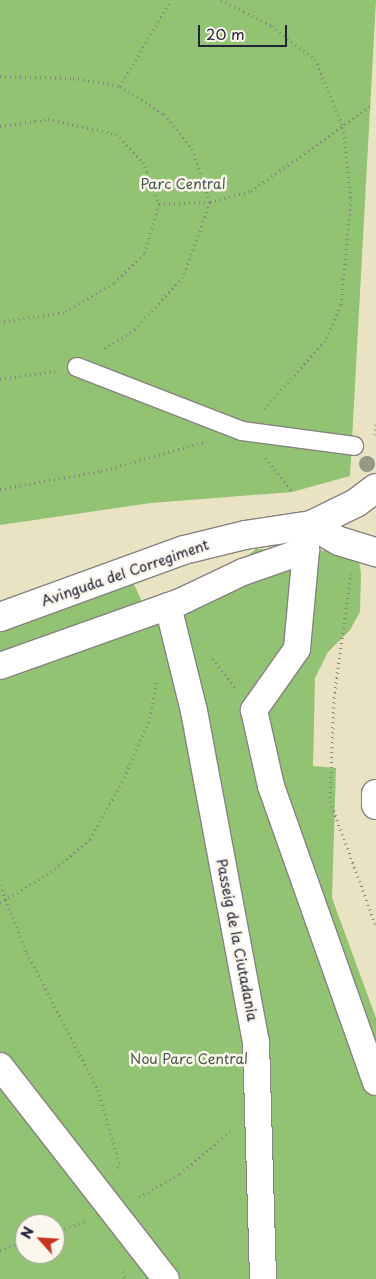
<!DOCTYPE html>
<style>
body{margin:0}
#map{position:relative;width:376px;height:1279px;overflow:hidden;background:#eae3c3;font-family:"Playpen Sans",sans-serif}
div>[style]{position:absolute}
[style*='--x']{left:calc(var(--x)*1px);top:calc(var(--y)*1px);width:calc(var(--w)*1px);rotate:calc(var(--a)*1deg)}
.green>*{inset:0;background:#91c373}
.path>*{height:3px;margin-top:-1.5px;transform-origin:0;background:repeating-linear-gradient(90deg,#86827f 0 1px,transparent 0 5px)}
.roads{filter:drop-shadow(1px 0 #86827f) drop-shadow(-1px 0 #86827f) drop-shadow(0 1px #86827f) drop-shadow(0 -1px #86827f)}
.service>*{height:18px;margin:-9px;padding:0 9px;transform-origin:9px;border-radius:9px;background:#fff}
.pedestrian>*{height:26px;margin:-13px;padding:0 13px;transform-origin:13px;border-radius:13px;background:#fff}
.minor>*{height:28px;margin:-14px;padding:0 14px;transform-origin:14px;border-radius:14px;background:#fff}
.tertiary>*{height:28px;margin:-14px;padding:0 14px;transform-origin:14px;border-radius:14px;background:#fff}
.trees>*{width:16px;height:16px;margin:-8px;border-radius:50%;background:#919883}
span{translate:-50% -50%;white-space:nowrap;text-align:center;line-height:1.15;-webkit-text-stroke:5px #fbf7ec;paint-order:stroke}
.park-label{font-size:14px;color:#495a4f}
.street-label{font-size:14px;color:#22223b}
.north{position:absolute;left:15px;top:1214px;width:50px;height:50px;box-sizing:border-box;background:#fbf7ec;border:1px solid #a4a2a5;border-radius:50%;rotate:296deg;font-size:14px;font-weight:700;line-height:20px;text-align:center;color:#22223b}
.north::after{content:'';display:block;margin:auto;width:18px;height:22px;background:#c8321e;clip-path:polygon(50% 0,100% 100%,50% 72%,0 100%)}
.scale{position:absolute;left:198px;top:25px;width:89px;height:22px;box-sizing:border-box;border:2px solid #22223b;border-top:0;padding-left:6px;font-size:15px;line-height:18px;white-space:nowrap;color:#22223b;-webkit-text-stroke:4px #fbf7ec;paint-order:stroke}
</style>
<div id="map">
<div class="green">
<i style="clip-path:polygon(0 0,376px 0,350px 476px,292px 492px,151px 503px,0 525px)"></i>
<i style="clip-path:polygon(evenodd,256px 549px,342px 551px,358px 555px,361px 573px,360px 612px,350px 630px,328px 652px,315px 678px,313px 766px,336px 768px,332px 898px,376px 1018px,376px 1279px,0 1279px,0 632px,133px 582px,143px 604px,220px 577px,256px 549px,25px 1224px,55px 1224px,55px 1254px,25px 1254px,25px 1224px)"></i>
</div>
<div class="path">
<i style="--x:221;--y:0;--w:57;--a:27"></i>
<i style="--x:272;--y:26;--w:54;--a:37.5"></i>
<i style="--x:315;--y:59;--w:74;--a:67.6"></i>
<i style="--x:343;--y:127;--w:72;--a:83.7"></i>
<i style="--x:351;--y:199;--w:106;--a:95.4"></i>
<i style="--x:341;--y:305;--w:39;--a:114"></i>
<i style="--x:325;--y:341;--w:91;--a:131.9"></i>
<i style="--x:0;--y:76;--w:73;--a:1.6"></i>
<i style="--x:73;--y:78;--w:48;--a:9.7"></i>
<i style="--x:120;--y:86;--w:52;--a:32.5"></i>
<i style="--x:164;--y:114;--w:45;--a:51.3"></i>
<i style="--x:192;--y:149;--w:56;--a:71.2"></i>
<i style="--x:210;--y:202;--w:80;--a:109.8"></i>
<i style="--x:183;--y:277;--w:71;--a:132.7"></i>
<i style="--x:135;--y:329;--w:40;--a:147.1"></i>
<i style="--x:120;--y:86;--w:100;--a:-59.3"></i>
<i style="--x:0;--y:126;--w:49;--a:-8.3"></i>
<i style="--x:48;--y:119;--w:70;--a:12.4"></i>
<i style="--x:116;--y:134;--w:39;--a:46"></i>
<i style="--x:143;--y:162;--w:45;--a:69.1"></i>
<i style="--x:159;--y:204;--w:52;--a:106.7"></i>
<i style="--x:144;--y:254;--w:42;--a:136"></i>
<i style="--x:114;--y:283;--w:58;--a:149.9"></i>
<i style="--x:64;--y:312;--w:65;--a:171.1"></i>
<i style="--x:159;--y:204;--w:51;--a:-2.2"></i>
<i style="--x:210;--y:202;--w:42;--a:-15"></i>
<i style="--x:251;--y:191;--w:147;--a:-35.3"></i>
<i style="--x:0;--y:379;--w:56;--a:-8.3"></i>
<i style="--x:375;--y:435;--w:12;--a:-85"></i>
<i style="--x:265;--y:458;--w:43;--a:51.5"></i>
<i style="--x:0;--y:489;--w:103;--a:-10.1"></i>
<i style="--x:101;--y:471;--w:107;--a:-15.7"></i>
<i style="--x:351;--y:573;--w:125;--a:97.8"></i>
<i style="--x:334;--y:697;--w:104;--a:92.2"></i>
<i style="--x:330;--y:801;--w:133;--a:69.8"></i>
<i style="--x:212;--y:659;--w:36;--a:51"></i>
<i style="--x:0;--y:885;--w:73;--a:68.3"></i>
<i style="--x:27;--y:953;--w:154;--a:62.6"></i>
<i style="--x:98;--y:1090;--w:75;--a:73.7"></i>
<i style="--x:119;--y:1162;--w:9;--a:96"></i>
<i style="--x:0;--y:903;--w:60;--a:-31.3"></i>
<i style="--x:51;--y:872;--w:51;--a:-40.2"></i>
<i style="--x:90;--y:839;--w:65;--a:-60.7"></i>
<i style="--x:122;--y:782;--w:70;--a:-66.4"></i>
<i style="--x:150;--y:718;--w:36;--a:-80"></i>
<i style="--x:139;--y:1197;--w:47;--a:-29.3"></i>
<i style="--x:180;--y:1174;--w:66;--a:-40.7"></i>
<i style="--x:55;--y:1232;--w:32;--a:-20"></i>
<i style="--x:0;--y:1250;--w:27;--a:-20"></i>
<i style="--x:123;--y:1271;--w:8;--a:76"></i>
</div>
<div class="roads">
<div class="service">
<i style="--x:77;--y:367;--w:177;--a:21.2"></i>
<i style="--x:242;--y:431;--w:113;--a:7.6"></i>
</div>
<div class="pedestrian">
<i style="--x:168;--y:606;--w:108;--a:76.1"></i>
<i style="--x:194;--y:711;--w:337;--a:79.4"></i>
<i style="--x:256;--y:1042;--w:237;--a:88.3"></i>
<i style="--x:0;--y:666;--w:191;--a:-19.6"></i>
<i style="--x:180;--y:602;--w:70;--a:-25.5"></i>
<i style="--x:243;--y:572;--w:67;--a:-19.2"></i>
<i style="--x:306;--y:550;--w:99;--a:95.2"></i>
<i style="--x:297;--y:649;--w:75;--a:125.2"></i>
<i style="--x:254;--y:710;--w:78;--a:77.4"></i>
<i style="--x:271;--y:786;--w:314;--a:70.5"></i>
<i style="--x:0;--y:1066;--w:270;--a:52.1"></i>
</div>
<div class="minor">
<i style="--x:311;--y:525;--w:32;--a:30"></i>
<i style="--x:339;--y:541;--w:39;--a:17"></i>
<i style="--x:0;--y:617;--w:196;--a:-20"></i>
<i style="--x:184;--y:550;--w:63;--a:-13.8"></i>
<i style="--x:245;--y:535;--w:67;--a:-8.6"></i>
<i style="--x:311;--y:525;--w:50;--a:-26.1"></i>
<i style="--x:356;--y:503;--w:25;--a:-37"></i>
</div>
<div class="tertiary">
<i style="--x:376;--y:794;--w:11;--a:90"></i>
</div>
</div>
<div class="trees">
<i style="left:367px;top:464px"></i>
</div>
<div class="park-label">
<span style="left:183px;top:184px">Parc Central</span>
<span style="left:189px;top:1059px">Nou Parc Central</span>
</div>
<div class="street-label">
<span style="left:125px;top:573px;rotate:-19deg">Avinguda del Corregiment</span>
<span style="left:237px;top:940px;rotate:79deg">Passeig de la Ciutadania</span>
</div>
<div class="north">N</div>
<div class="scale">20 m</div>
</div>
